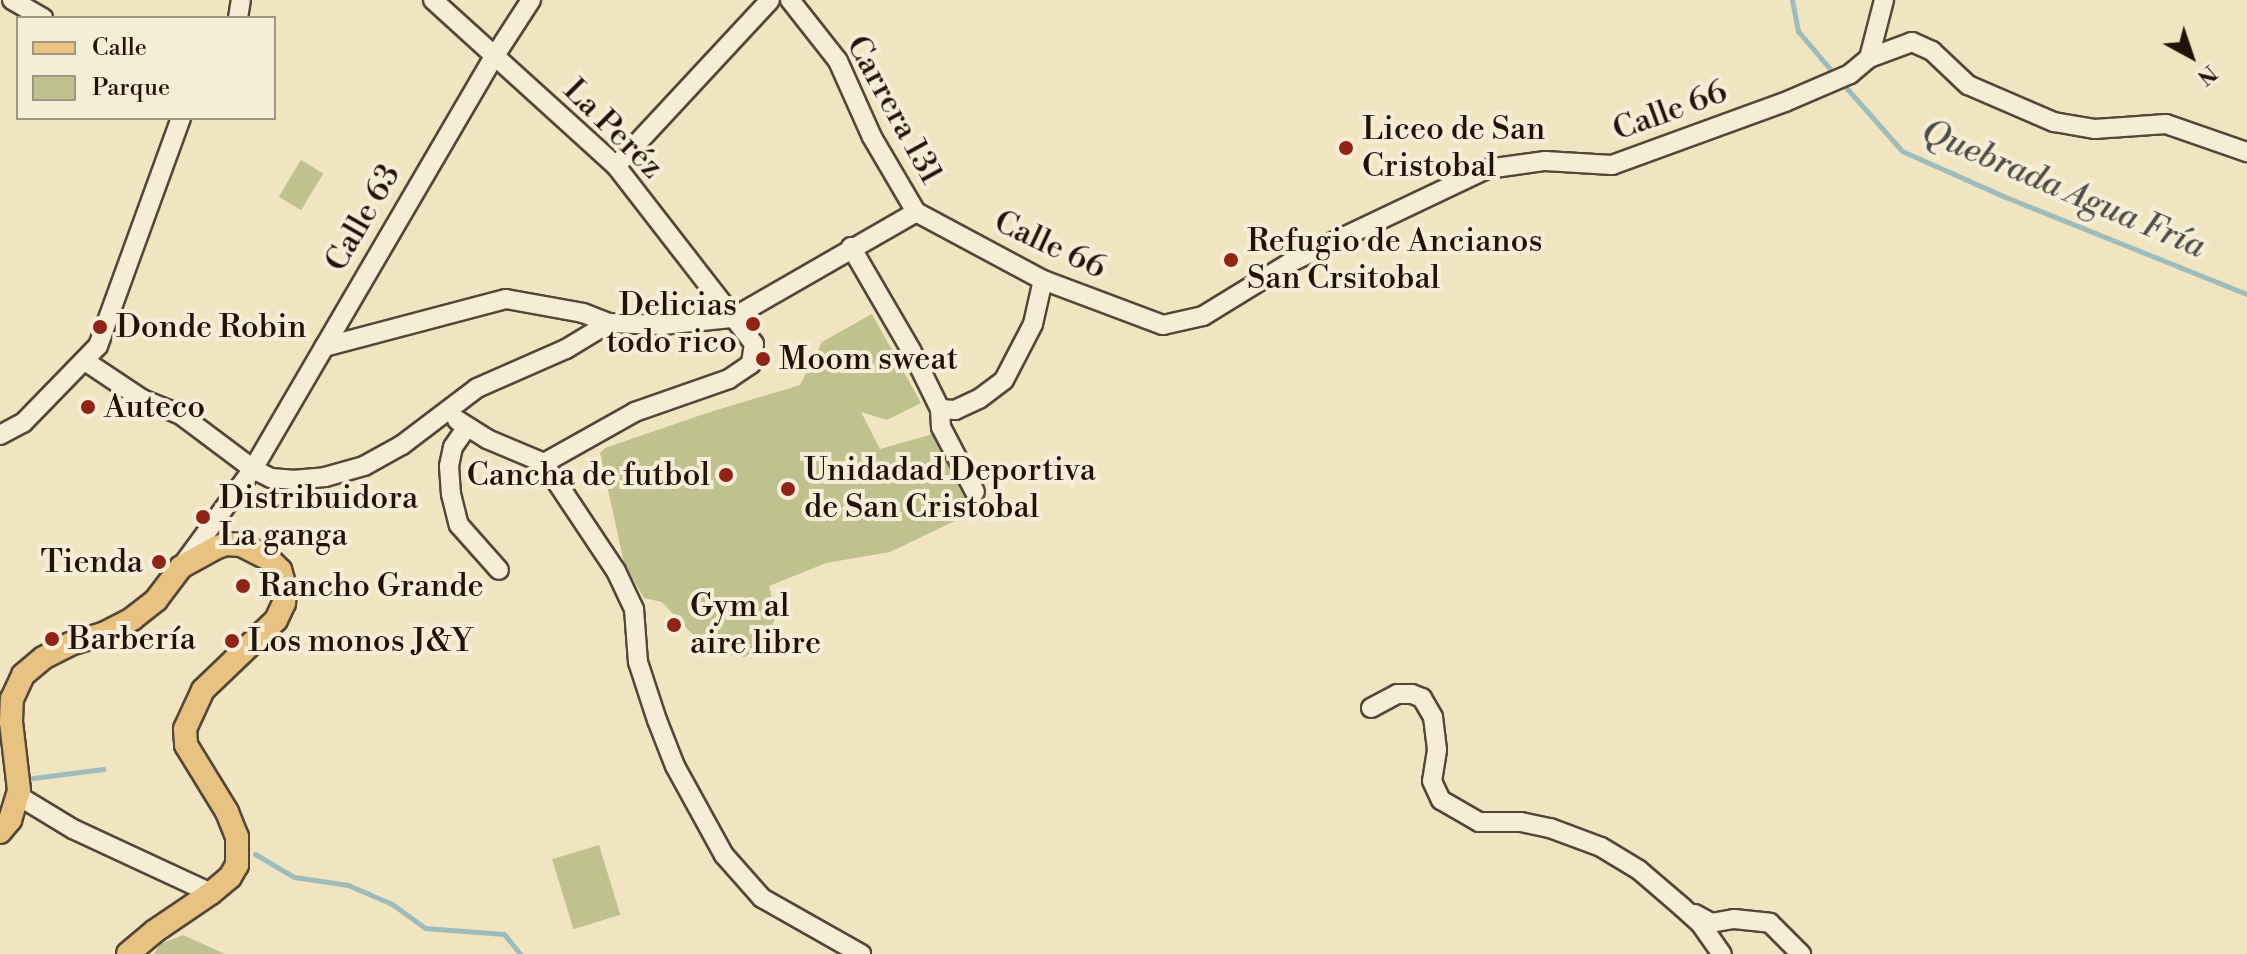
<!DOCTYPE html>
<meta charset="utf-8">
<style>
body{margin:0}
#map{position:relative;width:2247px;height:954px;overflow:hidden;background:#f1e4c1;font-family:"Libre Bodoni",serif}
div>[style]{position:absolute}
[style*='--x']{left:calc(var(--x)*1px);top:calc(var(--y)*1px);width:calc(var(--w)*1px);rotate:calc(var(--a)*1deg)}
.green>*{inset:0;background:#bfc28f;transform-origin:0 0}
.stream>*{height:5px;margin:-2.5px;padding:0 2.5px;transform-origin:2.5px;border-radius:2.5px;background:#9ebcbb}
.roads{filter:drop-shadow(2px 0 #554738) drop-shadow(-2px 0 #554738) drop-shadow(0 2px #554738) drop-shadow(0 -2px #554738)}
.minor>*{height:18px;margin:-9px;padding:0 9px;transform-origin:9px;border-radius:9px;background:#f6edd7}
.major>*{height:22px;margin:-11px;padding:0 11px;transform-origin:11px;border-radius:11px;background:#e8c280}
.dots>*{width:22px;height:22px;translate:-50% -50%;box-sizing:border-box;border:4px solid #f6edd7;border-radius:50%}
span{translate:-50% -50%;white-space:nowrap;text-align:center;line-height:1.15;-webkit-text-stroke:8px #f6edd7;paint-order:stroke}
.street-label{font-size:32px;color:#21130a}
.poi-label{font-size:32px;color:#21130a}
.left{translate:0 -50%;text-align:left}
.right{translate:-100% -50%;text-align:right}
.water-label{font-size:34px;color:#4d4e48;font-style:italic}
.legend{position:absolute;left:16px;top:16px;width:260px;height:104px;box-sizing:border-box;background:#f6edd7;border:2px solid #a19685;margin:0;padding:10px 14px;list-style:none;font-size:24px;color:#21130a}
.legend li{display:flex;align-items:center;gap:16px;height:40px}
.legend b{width:40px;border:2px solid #a19685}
.north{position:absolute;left:2151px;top:16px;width:80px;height:80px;-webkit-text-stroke:6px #f6edd7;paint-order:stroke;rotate:140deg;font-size:22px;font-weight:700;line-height:32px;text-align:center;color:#21130a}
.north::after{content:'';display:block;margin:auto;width:28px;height:36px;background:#21130a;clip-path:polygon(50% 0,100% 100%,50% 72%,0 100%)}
</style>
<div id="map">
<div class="green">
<i style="left:301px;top:160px;width:26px;height:43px;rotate:31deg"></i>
<i style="clip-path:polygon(872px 314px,921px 403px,887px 420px,861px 412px,880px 449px,940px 432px,980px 509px,890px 552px,826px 563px,769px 586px,776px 616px,765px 642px,745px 657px,719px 654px,691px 633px,662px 602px,644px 598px,624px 563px,600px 453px,605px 448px,707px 413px,800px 385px,822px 342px)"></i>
<i style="left:599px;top:845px;width:73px;height:49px;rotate:73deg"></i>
<i style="clip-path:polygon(183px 935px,225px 954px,154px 954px,160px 944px)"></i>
</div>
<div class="stream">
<i style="--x:1792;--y:0;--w:32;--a:79"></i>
<i style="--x:1798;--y:31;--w:59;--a:49.8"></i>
<i style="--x:1843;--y:84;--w:89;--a:48.6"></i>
<i style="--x:1902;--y:151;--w:111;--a:24"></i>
<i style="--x:2003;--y:196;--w:263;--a:21.9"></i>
<i style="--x:33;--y:778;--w:71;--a:-7.3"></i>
<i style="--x:255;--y:854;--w:45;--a:30.5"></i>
<i style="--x:294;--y:877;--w:55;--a:8.4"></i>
<i style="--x:348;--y:885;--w:48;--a:23.4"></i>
<i style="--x:392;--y:904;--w:41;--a:36"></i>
<i style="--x:425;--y:928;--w:79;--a:4.3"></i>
<i style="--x:504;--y:934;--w:26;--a:51"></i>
</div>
<div class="roads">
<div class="minor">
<i style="--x:12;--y:0;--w:36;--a:30"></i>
<i style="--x:433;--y:0;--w:247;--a:42.2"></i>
<i style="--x:616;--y:166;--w:225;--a:52.2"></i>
<i style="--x:754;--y:344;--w:20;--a:99"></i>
<i style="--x:751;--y:364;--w:27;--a:146"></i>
<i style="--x:729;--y:379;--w:100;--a:160.7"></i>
<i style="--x:635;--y:412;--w:104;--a:150.7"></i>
<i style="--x:544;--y:463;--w:130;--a:56.3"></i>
<i style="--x:616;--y:571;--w:42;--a:64.7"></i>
<i style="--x:634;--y:609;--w:53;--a:85.7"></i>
<i style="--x:638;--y:662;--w:61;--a:71.9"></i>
<i style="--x:657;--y:720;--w:49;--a:68.6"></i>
<i style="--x:675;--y:766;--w:102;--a:61.2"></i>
<i style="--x:724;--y:855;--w:57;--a:48.5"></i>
<i style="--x:762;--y:898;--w:114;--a:29.5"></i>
<i style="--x:790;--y:0;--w:78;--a:51.8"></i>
<i style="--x:838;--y:61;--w:83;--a:65.9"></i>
<i style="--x:872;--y:137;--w:87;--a:59.6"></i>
<i style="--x:916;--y:212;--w:144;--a:28.2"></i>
<i style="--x:1043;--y:280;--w:128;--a:20.6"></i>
<i style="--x:1163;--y:325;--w:41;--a:-12.7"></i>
<i style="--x:1203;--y:316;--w:103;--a:-31.5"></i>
<i style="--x:1291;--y:262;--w:217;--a:-25.4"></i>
<i style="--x:1487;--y:169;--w:59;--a:-7.9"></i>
<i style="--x:1545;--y:161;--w:67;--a:3.4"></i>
<i style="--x:1612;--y:165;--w:184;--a:-20"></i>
<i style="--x:1785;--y:102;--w:71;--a:-23.3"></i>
<i style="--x:1850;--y:74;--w:25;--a:-40"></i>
<i style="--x:1869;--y:58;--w:46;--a:-20.4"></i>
<i style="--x:1912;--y:42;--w:22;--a:24"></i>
<i style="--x:1932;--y:51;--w:50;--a:43.4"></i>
<i style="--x:1968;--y:85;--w:94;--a:23.3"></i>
<i style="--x:2054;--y:122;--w:42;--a:9.7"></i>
<i style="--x:2095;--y:129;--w:71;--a:-4"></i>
<i style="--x:2166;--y:124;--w:86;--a:19.1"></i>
<i style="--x:238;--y:18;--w:18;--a:-81"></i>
<i style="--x:1869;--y:58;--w:60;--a:-75.5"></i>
<i style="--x:616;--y:166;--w:226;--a:-47.1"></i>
<i style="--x:851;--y:247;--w:119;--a:59.8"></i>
<i style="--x:911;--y:350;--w:66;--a:63.8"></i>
<i style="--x:940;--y:409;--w:18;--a:87"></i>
<i style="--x:941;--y:427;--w:73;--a:62.4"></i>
<i style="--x:324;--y:347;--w:188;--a:-14.8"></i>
<i style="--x:506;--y:299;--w:78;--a:10.3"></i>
<i style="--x:583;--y:313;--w:28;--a:21"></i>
<i style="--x:609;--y:323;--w:53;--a:2.2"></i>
<i style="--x:662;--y:325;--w:70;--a:-5.7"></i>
<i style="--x:732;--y:318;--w:212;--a:-29.9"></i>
<i style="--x:85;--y:361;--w:69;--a:33.7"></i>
<i style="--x:142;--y:399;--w:42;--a:22.3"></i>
<i style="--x:181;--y:415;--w:90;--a:36.9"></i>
<i style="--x:253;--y:469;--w:20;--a:27"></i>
<i style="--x:271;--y:478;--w:21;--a:5"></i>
<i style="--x:292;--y:480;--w:33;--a:-5"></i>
<i style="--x:325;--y:477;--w:41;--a:-15.8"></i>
<i style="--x:364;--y:466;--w:43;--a:-28.9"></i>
<i style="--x:402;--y:445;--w:94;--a:-37.2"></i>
<i style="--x:477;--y:388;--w:97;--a:-23.7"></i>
<i style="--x:566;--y:349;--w:50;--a:-31.2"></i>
<i style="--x:940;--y:409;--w:15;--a:4"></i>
<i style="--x:955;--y:410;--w:26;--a:-25"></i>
<i style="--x:979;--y:399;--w:31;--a:-37"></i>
<i style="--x:1004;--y:380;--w:63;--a:-62.6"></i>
<i style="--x:1033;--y:324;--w:45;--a:-77.2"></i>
<i style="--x:457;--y:420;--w:36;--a:32"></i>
<i style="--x:487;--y:439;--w:62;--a:22.8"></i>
<i style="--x:467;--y:427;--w:24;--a:125"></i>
<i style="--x:453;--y:447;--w:19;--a:102"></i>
<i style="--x:449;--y:466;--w:28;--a:86"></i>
<i style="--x:451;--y:494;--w:32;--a:76"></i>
<i style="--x:459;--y:525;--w:60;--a:48.4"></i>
<i style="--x:0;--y:435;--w:26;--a:-28"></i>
<i style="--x:23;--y:423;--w:107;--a:-45.8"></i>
<i style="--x:98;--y:346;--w:243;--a:-70"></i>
<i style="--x:181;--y:567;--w:122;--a:-53.7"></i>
<i style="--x:253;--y:469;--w:477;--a:-59.7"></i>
<i style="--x:494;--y:57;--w:68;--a:-57"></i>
<i style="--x:1371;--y:708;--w:30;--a:-28"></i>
<i style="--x:1397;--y:694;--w:15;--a:0"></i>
<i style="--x:1412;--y:694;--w:11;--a:22"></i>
<i style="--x:1422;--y:698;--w:22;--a:60"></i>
<i style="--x:1433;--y:717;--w:33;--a:83"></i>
<i style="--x:1437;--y:750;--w:31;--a:99"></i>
<i style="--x:1432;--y:781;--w:21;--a:65"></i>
<i style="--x:1441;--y:800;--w:44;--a:30.1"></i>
<i style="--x:1479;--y:822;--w:42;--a:0"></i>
<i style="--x:1521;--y:822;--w:30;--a:12"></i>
<i style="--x:1550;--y:828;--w:54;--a:20.4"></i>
<i style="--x:1601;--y:847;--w:44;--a:31.2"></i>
<i style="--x:1639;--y:870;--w:57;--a:40.7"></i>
<i style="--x:1682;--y:907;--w:24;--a:42"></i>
<i style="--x:1700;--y:923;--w:38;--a:55"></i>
<i style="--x:17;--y:795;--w:66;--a:31.3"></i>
<i style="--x:73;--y:829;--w:152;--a:24.9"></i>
<i style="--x:1695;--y:914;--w:18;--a:29"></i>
<i style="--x:1711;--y:923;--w:23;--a:-10"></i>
<i style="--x:1734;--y:919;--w:36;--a:6"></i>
<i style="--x:1770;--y:923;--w:44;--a:45"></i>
</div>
<div class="major">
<i style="--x:0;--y:832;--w:16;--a:-50"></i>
<i style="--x:10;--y:820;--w:31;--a:-73"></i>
<i style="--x:19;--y:790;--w:68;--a:-96.7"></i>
<i style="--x:11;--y:722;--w:23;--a:-88"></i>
<i style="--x:12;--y:699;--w:26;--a:-65"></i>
<i style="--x:23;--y:675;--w:26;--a:-40"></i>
<i style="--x:43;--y:658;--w:30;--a:-27"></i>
<i style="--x:70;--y:644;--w:34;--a:-17"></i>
<i style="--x:103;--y:634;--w:33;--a:-27"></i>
<i style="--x:132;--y:619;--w:31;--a:-38"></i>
<i style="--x:156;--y:600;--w:41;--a:-52.9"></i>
<i style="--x:181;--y:567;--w:39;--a:-29"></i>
<i style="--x:215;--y:548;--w:12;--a:-20"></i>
<i style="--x:226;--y:544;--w:15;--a:4"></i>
<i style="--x:241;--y:545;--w:31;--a:27"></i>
<i style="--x:269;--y:559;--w:16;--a:45"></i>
<i style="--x:280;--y:570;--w:17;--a:73"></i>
<i style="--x:285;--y:586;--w:17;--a:93"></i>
<i style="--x:284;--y:603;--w:19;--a:115"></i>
<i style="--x:276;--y:620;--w:101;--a:136.2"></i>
<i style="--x:203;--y:690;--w:43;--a:114.8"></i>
<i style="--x:185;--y:729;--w:16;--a:86"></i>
<i style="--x:186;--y:745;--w:79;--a:58.5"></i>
<i style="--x:227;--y:812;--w:27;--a:68"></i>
<i style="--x:237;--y:837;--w:28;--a:90"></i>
<i style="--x:237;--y:865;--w:14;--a:120"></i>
<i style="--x:230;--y:877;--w:25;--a:140"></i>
<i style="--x:211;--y:893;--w:68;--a:145.8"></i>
<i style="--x:155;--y:931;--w:35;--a:140"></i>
</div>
</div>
<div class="dots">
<i style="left:1346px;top:148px;background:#8f2418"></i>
<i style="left:1231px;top:260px;background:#8f2418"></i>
<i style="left:753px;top:324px;background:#8f2418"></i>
<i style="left:100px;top:327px;background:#8f2418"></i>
<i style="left:763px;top:359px;background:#8f2418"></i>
<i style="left:88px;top:407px;background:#8f2418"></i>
<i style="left:726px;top:475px;background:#8f2418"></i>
<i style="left:788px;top:489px;background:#8f2418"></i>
<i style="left:203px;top:517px;background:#8f2418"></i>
<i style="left:159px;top:562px;background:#8f2418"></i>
<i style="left:243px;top:586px;background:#8f2418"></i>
<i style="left:674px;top:625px;background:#8f2418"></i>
<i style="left:52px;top:639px;background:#8f2418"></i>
<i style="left:232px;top:641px;background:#8f2418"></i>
</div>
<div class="street-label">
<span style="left:894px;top:110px;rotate:61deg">Carrera 131</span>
<span style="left:1670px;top:111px;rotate:-20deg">Calle 66</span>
<span style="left:613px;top:129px;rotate:45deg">La Peréz</span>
<span style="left:363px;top:218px;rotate:-60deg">Calle 63</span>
<span style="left:1050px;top:245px;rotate:25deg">Calle 66</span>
</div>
<div class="poi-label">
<span class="left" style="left:1362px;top:148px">Liceo de San<br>Cristobal</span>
<span class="left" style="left:1247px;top:260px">Refugio de Ancianos<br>San Crsitobal</span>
<span class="right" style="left:737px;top:324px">Delicias<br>todo rico</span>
<span class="left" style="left:116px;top:327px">Donde Robin</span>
<span class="left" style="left:779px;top:359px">Moom sweat</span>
<span class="left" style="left:104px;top:407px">Auteco</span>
<span class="left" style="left:804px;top:489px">Unidadad Deportiva<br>de San Cristobal</span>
<span class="right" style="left:710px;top:475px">Cancha de futbol</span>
<span class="left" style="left:219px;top:517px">Distribuidora<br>La ganga</span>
<span class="right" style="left:143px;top:562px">Tienda</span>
<span class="left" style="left:259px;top:586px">Rancho Grande</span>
<span class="left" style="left:690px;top:625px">Gym al<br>aire libre</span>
<span class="left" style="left:68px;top:639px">Barbería</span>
<span class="left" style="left:248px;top:641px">Los monos J&amp;Y</span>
</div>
<div class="water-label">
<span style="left:2063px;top:190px;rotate:23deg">Quebrada Agua Fría</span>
</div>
<ul class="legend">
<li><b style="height:10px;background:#e8c280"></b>Calle</li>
<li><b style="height:22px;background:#bfc28f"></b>Parque</li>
</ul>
<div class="north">N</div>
</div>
